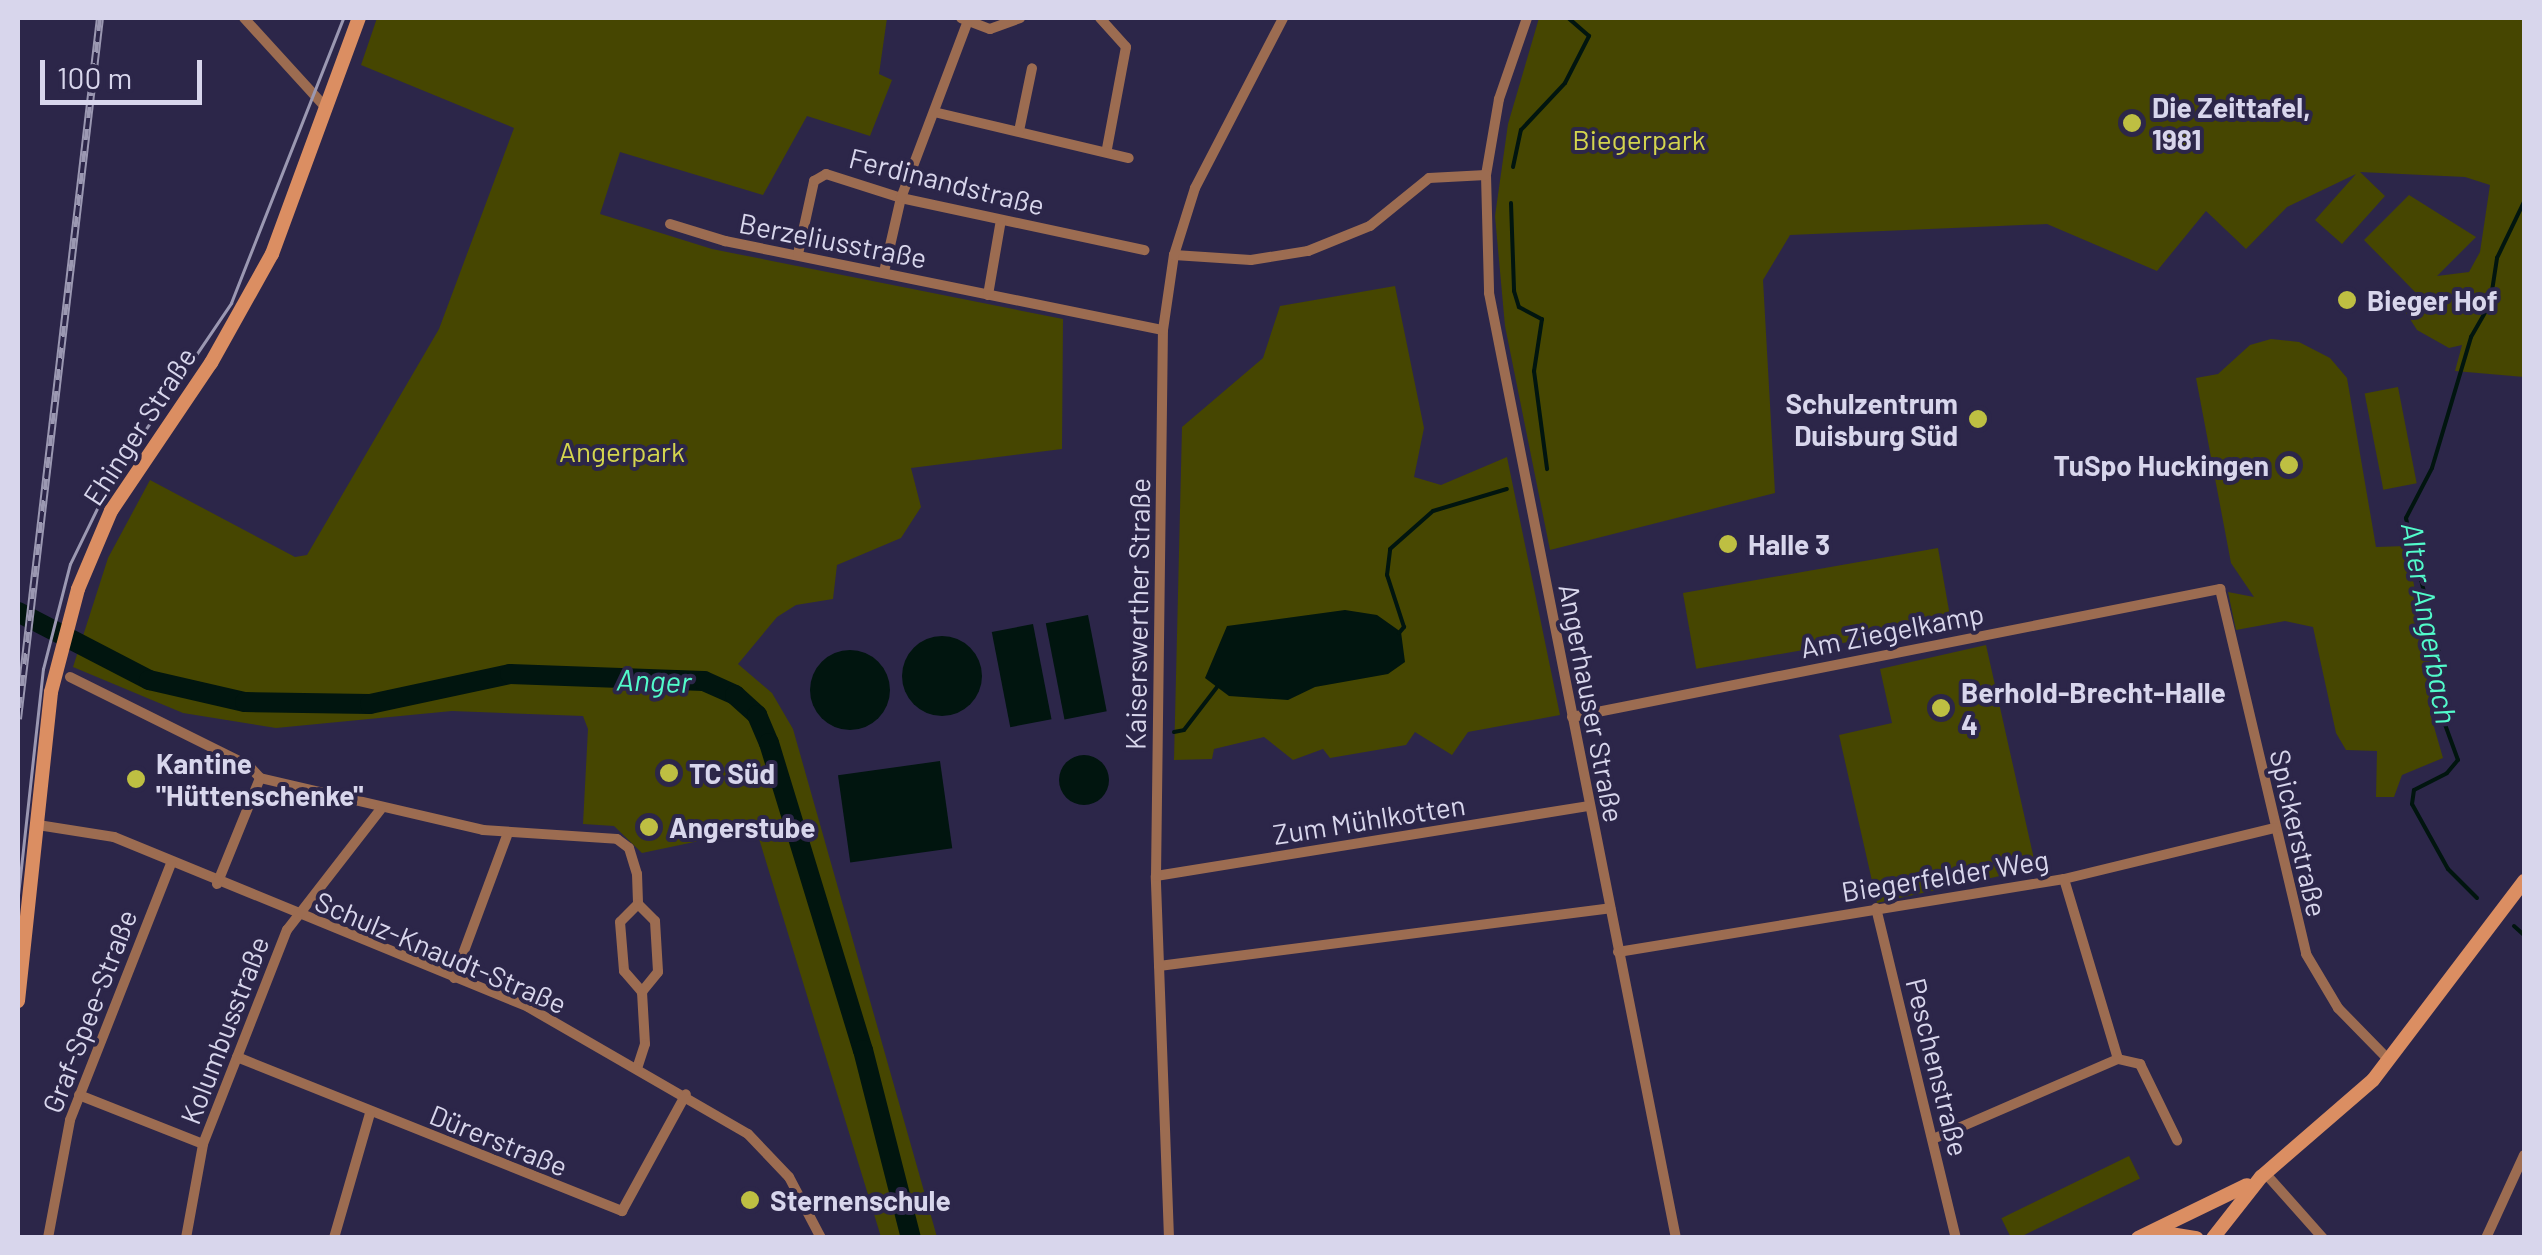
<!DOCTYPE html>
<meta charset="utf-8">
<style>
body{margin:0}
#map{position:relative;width:2542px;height:1255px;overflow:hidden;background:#2c2649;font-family:Barlow,sans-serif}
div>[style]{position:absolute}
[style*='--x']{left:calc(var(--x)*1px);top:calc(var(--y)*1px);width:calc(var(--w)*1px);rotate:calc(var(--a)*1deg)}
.green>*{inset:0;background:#464601;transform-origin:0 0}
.water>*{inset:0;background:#01150f;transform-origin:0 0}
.round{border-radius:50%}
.stream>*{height:4px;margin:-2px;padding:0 2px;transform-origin:2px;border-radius:2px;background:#01150f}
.river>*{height:20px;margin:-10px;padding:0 10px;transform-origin:10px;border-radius:10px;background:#01150f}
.street>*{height:10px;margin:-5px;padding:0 5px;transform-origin:5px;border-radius:5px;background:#9c6c51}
.secondary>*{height:14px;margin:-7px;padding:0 7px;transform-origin:7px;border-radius:7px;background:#db8e62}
.tram>*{height:2.5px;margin:-1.25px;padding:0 1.25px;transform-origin:1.25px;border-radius:1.25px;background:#9b98b2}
.rail>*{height:8px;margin-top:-4px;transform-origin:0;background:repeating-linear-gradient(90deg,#2c2649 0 11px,#9b98b2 0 22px);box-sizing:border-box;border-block:2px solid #9b98b2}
.dots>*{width:28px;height:28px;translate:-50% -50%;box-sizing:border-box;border:5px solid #2c2649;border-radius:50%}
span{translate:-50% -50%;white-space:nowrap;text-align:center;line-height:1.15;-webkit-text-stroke:8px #2c2649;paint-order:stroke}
.poi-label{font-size:28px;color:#d8d6ec;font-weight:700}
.left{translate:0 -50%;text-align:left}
.right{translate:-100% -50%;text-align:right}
.park-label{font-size:28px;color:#d4d54e}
.street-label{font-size:28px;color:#d8d6ec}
.water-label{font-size:30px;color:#52fbcb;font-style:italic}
.frame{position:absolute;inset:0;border:20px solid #d8d6ec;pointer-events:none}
.scale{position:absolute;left:40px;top:60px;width:162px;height:45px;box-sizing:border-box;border:5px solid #d8d6ec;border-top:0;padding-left:12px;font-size:30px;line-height:35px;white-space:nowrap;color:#d8d6ec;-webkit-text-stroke:8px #2c2649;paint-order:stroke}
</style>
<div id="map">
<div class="green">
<i style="clip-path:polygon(377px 18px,887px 18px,879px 74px,892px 80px,870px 136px,807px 116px,763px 195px,620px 152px,600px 214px,712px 249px,1063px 319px,1062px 449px,911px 468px,921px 507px,901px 538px,837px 565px,833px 599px,796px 605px,777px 617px,738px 664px,772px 693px,793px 729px,937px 1237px,881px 1237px,756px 829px,642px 853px,614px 826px,583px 824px,588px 729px,583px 716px,452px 711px,276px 728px,183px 713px,73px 667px,108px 558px,150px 480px,295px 557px,307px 555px,439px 329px,514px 128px,361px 65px)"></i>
<i style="clip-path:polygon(1539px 18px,2524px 18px,2524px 377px,2455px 371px,2462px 345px,2449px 348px,2417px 330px,2403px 308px,2417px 294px,2364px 240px,2409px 195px,2476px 237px,2437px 276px,2469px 272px,2480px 252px,2490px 185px,2465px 177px,2360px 172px,2385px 196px,2342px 244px,2315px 220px,2356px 174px,2287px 207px,2246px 249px,2206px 211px,2157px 271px,2047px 224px,1790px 235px,1763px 280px,1775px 493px,1550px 550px,1505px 326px,1495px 216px,1508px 124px)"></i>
<i style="clip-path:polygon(1395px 286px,1424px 428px,1414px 477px,1441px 485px,1507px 457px,1560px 715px,1468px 732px,1452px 755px,1415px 732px,1406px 745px,1330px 758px,1323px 749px,1293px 760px,1264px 737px,1214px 749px,1212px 759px,1174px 760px,1182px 427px,1263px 358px,1280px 306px)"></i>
<i style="clip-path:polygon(2271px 339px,2299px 342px,2330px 358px,2347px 378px,2376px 547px,2406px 546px,2431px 668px,2430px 713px,2443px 758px,2402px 775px,2394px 797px,2376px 797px,2377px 751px,2346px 750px,2336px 733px,2313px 627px,2285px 621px,2236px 630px,2228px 592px,2254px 597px,2231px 563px,2196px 378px,2218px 374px,2250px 345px)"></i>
<i style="left:2398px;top:387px;width:98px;height:34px;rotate:79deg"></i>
<i style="left:1938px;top:548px;width:77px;height:259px;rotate:80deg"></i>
<i style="clip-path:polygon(1986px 645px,2036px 868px,1877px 903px,1839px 735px,1892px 723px,1880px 669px)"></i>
<i style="left:2129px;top:1156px;width:25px;height:142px;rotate:64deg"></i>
</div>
<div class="water">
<i style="clip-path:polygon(1345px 610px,1377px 615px,1401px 632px,1405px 662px,1388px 674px,1315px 687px,1288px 700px,1229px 696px,1205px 678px,1227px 626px)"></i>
<i style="left:1088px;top:615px;width:98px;height:43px;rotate:79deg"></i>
<i style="left:1033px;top:624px;width:97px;height:42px;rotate:79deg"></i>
<i class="round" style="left:902px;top:636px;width:80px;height:80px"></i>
<i class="round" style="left:810px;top:650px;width:80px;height:80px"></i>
<i class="round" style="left:1059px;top:755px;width:50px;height:50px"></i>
<i style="left:940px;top:761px;width:88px;height:103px;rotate:82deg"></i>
</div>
<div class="stream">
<i style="--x:1513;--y:167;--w:38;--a:-78"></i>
<i style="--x:1521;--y:130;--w:64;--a:-46.9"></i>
<i style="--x:1565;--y:83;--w:53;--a:-62.9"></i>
<i style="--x:1589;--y:36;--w:28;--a:-139"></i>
<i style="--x:1511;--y:203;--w:88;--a:88"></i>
<i style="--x:1514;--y:291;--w:17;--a:73"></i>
<i style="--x:1519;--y:307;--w:26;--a:28"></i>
<i style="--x:1542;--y:319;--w:53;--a:98.7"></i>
<i style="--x:1534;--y:371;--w:99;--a:82.4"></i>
<i style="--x:1399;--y:633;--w:8;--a:-50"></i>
<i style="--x:1404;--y:627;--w:55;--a:-108.1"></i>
<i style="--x:1387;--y:575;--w:26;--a:-83"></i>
<i style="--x:1390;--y:549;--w:57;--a:-41.5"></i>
<i style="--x:1433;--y:511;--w:77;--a:-16.6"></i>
<i style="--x:1174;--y:732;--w:10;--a:-11"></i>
<i style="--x:1184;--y:730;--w:54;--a:-52.5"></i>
<i style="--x:2477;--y:898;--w:41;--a:-135"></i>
<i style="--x:2448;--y:869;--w:74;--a:-119"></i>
<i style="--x:2412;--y:804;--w:14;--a:-82"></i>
<i style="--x:2414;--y:790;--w:37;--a:-27"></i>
<i style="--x:2447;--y:773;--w:17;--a:-50"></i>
<i style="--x:2458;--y:760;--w:44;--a:-110.1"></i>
<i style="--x:2443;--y:719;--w:58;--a:-92"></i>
<i style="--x:2441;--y:661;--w:147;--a:-103.8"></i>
<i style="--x:2406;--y:518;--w:56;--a:-62.5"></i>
<i style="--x:2432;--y:468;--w:137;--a:-73.4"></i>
<i style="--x:2471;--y:337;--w:38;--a:-60"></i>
<i style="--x:2490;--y:304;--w:47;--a:-81.3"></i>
<i style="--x:2497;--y:258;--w:62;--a:-64.3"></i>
<i style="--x:2514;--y:926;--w:13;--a:42"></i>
</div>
<div class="river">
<i style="--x:18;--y:612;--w:148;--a:27.4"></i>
<i style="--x:149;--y:680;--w:98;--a:12.9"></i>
<i style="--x:245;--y:702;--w:125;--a:0.9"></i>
<i style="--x:370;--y:704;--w:143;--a:-12.1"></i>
<i style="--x:510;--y:674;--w:194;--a:2.1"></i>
<i style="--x:704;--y:681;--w:34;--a:24"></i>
<i style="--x:735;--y:695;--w:30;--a:42"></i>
<i style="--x:757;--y:715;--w:30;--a:67"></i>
<i style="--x:769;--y:743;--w:321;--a:73"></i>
<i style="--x:863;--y:1050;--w:194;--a:75.7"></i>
</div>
<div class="street">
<i style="--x:244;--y:18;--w:123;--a:47.6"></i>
<i style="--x:961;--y:18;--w:31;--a:21"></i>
<i style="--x:990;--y:29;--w:32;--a:-20"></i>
<i style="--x:1100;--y:18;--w:39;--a:48"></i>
<i style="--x:1126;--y:47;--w:104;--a:100.6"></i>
<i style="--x:1527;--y:18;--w:86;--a:109.1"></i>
<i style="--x:1499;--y:99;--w:77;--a:99.7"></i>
<i style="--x:1486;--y:175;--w:118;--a:88.5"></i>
<i style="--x:1489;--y:293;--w:963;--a:78.81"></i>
<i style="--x:934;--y:112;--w:200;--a:13.3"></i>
<i style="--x:1019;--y:131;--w:64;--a:-78.3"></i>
<i style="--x:670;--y:224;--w:58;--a:17.2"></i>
<i style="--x:725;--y:241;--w:447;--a:11.5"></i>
<i style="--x:798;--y:254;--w:75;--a:-77.6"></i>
<i style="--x:814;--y:181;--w:14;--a:-30"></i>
<i style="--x:826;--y:174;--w:79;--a:17.7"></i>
<i style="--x:901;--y:198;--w:249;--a:12.1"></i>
<i style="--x:1174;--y:255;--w:77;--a:3.7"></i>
<i style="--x:1251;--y:260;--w:58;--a:-9"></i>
<i style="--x:1308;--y:251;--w:67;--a:-22"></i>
<i style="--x:1370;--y:226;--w:76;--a:-39.1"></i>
<i style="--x:1429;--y:178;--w:57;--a:-3"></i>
<i style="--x:884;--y:272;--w:76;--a:-77.1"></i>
<i style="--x:901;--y:198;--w:187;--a:-69.3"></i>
<i style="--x:988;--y:295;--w:76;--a:-80.2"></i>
<i style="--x:70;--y:677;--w:200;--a:26.4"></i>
<i style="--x:249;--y:766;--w:16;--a:47"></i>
<i style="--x:260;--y:778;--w:229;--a:13.1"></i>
<i style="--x:483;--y:830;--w:134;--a:3.8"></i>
<i style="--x:617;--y:839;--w:15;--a:37"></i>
<i style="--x:629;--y:848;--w:27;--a:73"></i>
<i style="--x:637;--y:874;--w:30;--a:88"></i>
<i style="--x:638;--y:904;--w:25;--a:135"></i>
<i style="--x:620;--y:922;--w:49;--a:85.3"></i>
<i style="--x:624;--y:971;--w:28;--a:49"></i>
<i style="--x:642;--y:992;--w:52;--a:86.7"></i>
<i style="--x:645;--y:1044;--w:26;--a:108"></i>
<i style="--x:1572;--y:717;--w:661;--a:-11.17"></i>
<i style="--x:2220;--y:589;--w:375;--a:76.7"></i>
<i style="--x:2306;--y:954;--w:63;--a:59.3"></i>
<i style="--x:2338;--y:1008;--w:73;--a:45.6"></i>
<i style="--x:38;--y:825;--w:77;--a:9"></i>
<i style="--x:114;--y:837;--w:448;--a:22.3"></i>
<i style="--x:528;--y:1007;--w:254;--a:30"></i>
<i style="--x:748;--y:1134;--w:59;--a:46.4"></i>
<i style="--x:789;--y:1177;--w:69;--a:62.3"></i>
<i style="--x:1156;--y:876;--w:439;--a:-9.2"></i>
<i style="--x:217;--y:884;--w:114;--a:-67.9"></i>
<i style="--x:638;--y:904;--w:24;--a:45"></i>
<i style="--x:655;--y:921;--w:51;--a:86.6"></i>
<i style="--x:658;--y:972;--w:26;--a:129"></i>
<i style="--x:1876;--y:908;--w:340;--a:76.4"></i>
<i style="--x:1618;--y:952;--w:452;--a:-9.3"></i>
<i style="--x:2064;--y:879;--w:217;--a:-13.6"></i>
<i style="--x:1159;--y:966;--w:455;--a:-7.3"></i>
<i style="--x:454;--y:978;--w:155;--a:-69.6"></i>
<i style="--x:237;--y:1057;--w:415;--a:21.8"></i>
<i style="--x:622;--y:1211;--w:133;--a:-61.3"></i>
<i style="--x:2118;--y:1059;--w:23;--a:13"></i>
<i style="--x:2140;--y:1064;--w:85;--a:64"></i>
<i style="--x:79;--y:1095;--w:133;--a:21.6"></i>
<i style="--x:1933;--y:1139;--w:202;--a:-23.4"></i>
<i style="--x:2118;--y:1059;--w:188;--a:-106.7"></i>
<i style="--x:2265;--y:1173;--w:87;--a:48.3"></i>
<i style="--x:48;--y:1238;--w:120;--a:-79.4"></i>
<i style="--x:70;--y:1120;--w:276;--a:-68.5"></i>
<i style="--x:186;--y:1238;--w:96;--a:-79.7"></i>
<i style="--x:203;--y:1144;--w:230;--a:-68.6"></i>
<i style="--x:287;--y:930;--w:153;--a:-52.2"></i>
<i style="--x:334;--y:1238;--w:130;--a:-73.9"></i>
<i style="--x:1169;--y:1238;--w:362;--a:-92.1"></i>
<i style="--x:1156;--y:876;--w:546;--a:-89.27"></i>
<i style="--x:1163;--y:330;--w:76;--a:-81.7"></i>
<i style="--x:1174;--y:255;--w:70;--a:-72.6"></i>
<i style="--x:1195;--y:188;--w:191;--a:-62.6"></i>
<i style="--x:2486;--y:1238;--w:91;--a:-65.4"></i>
</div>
<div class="secondary">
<i style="--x:18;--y:1001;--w:311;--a:-83.9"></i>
<i style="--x:51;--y:692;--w:106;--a:-75.3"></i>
<i style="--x:78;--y:589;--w:85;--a:-67.1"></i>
<i style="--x:111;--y:511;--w:179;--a:-56"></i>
<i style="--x:211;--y:363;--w:125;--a:-60.8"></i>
<i style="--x:272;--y:254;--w:252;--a:-69.8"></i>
<i style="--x:2158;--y:1232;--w:39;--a:9"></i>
<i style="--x:2138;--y:1238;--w:121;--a:-25.9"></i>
<i style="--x:2213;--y:1238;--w:78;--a:-51.8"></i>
<i style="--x:2261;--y:1177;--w:148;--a:-40.9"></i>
<i style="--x:2373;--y:1080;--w:250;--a:-52.8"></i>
</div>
<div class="tram">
<i style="--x:18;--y:895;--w:227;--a:-83.7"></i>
<i style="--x:43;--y:669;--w:108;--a:-75.6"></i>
<i style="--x:70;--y:564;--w:91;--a:-64"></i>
<i style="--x:110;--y:482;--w:216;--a:-55.9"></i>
<i style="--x:231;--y:303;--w:306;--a:-68.5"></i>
</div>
<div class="rail">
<i style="--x:18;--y:719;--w:706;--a:-83.33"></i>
</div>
<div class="dots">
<i style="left:2132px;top:123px;background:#bebf42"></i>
<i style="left:2347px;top:300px;background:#bebf42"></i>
<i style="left:1978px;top:419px;background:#bebf42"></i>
<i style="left:2289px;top:465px;background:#bebf42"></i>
<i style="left:1728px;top:544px;background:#bebf42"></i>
<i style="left:1941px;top:708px;background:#bebf42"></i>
<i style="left:669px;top:773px;background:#bebf42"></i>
<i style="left:136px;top:779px;background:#bebf42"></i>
<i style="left:649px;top:827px;background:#bebf42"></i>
<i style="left:750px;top:1200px;background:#bebf42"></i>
</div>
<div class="poi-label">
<span class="left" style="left:2152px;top:123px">Die Zeittafel,<br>1981</span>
<span class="left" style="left:2367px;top:300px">Bieger Hof</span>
<span class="right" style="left:1958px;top:419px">Schulzentrum<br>Duisburg Süd</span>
<span class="right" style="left:2269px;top:465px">TuSpo Huckingen</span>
<span class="left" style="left:1748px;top:544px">Halle 3</span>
<span class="left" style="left:1961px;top:708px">Berhold-Brecht-Halle<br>4</span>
<span class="left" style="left:156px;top:779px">Kantine<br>"Hüttenschenke"</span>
<span class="left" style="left:689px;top:773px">TC Süd</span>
<span class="left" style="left:669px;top:827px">Angerstube</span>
<span class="left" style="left:770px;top:1200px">Sternenschule</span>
</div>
<div class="park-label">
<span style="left:1639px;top:139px">Biegerpark</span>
<span style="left:622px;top:451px">Angerpark</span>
</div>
<div class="street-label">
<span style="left:947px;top:181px;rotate:14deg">Ferdinandstraße</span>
<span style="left:833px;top:240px;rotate:11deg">Berzeliusstraße</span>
<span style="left:139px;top:426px;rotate:-57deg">Ehinger Straße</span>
<span style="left:1137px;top:614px;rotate:-89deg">Kaiserswerther Straße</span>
<span style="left:1892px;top:630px;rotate:-11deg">Am Ziegelkamp</span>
<span style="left:1592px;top:703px;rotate:79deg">Angerhauser Straße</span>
<span style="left:1369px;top:819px;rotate:-9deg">Zum Mühlkotten</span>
<span style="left:2299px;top:833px;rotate:77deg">Spickerstraße</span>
<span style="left:1945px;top:875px;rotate:-9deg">Biegerfelder Weg</span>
<span style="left:441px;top:952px;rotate:23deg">Schulz-Knaudt-Straße</span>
<span style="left:89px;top:1011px;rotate:-69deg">Graf-Spee-Straße</span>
<span style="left:224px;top:1030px;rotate:-69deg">Kolumbusstraße</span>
<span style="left:1938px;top:1067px;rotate:76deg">Peschenstraße</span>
<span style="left:499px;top:1140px;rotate:22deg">Dürerstraße</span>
</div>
<div class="water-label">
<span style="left:2430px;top:623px;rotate:80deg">Alter Angerbach</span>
<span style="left:654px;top:680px;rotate:2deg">Anger</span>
</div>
<div class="frame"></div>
<div class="scale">100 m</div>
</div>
